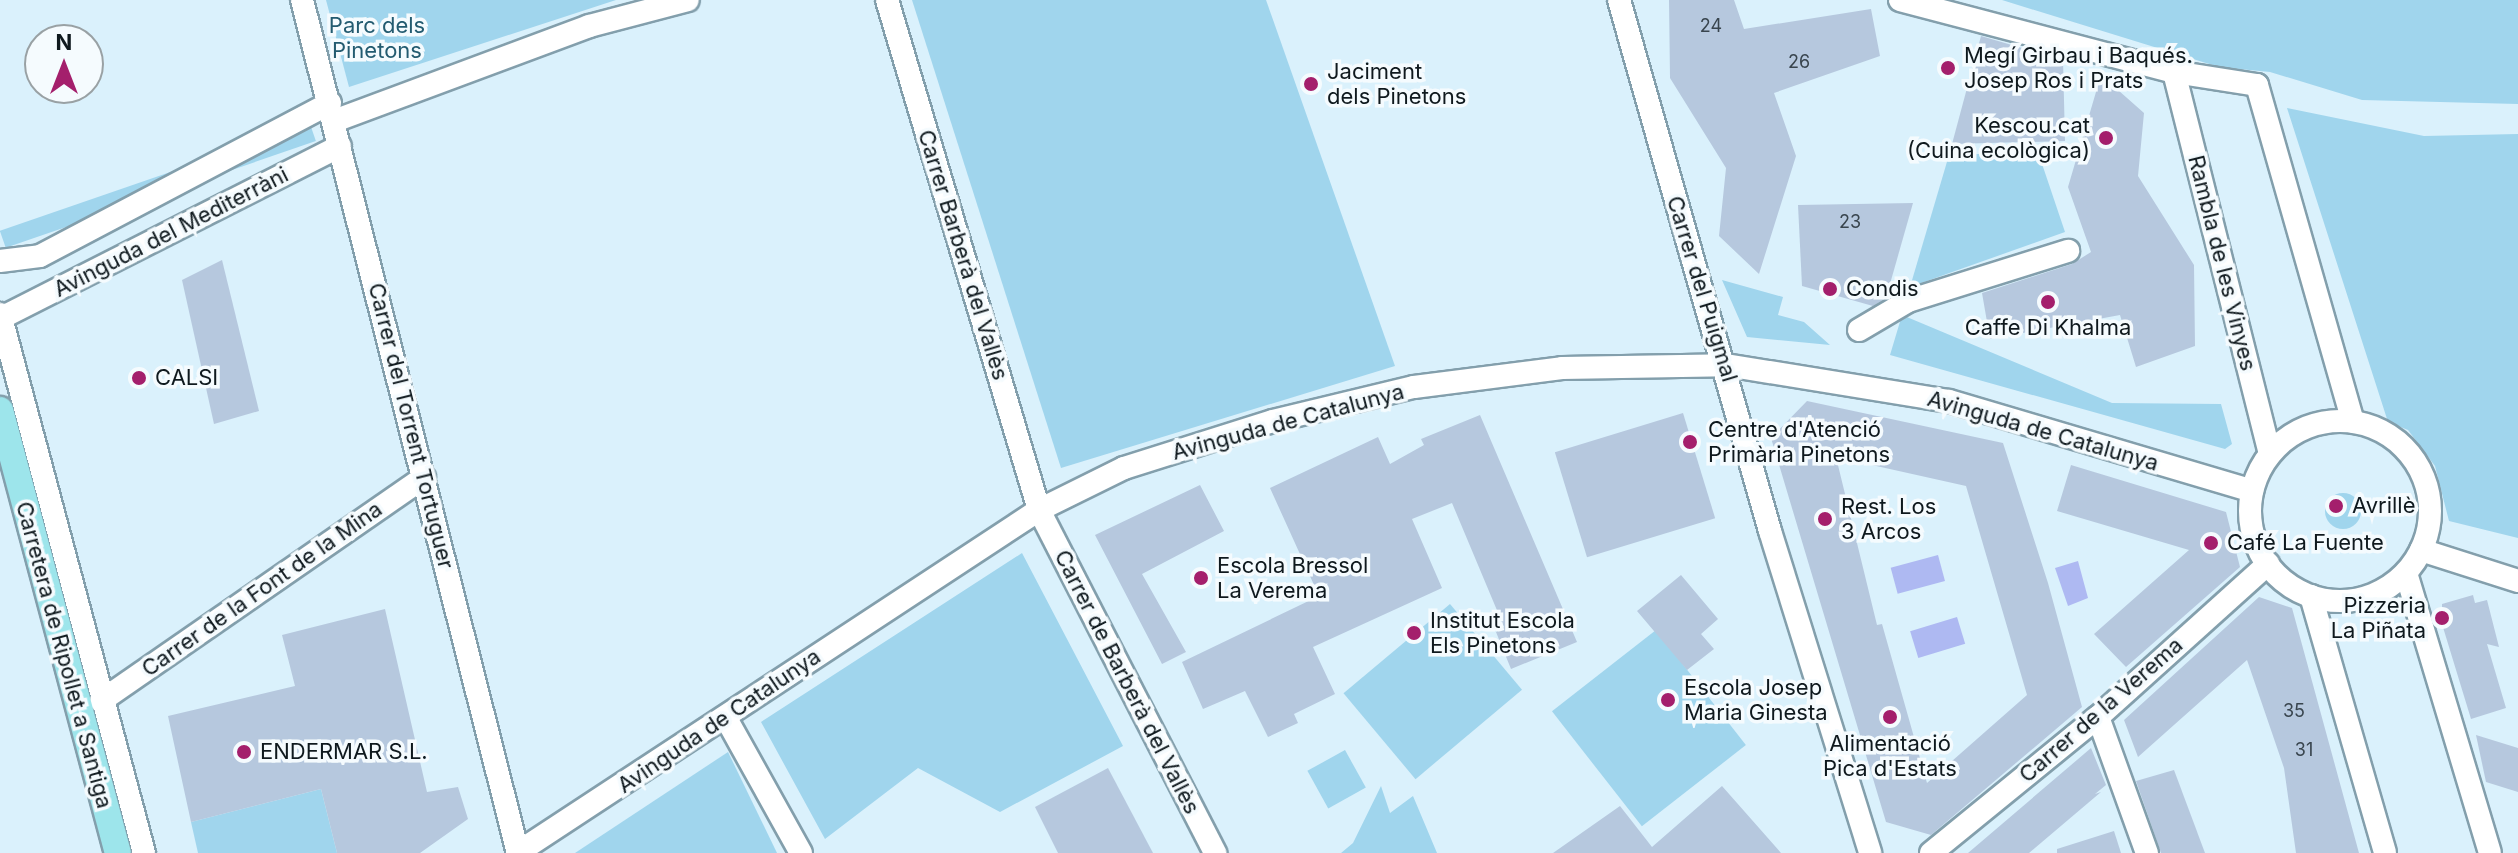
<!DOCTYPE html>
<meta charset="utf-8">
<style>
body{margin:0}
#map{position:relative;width:2518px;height:853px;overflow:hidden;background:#daf1fc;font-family:Inter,sans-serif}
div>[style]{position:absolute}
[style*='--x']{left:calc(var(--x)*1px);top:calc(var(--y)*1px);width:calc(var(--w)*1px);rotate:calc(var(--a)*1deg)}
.green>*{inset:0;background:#a0d5ed;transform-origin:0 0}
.round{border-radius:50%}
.water>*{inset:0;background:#aeb9f2;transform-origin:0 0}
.building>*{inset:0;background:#b6c8de;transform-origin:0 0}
.roads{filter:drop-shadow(2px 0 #839fac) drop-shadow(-2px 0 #839fac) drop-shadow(0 2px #839fac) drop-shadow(0 -2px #839fac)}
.minor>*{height:22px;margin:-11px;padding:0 11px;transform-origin:11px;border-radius:11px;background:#fff}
.minor>.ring{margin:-11px;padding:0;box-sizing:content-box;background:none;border:22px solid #fff;border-radius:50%}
.major>*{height:26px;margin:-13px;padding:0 13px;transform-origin:13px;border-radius:13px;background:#9de5eb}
.dots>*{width:22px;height:22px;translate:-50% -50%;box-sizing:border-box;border:4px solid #f5fbfe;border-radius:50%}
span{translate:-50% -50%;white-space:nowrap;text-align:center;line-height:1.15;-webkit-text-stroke:7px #f5fbfe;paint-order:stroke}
.number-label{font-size:18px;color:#39454e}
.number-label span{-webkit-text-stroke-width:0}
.park-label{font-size:22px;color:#235b70}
.poi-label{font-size:22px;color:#0f191e}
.left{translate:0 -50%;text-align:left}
.right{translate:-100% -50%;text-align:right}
.street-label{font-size:22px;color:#0f191e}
.north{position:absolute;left:24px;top:24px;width:80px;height:80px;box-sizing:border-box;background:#f5fbfe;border:2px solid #99a1a4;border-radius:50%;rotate:0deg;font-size:22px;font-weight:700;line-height:32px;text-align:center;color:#0f191e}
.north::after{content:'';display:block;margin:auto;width:28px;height:36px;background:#a41f6c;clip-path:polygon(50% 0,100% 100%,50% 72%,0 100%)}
</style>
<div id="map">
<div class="green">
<i style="clip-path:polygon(326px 0,616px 0,349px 87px)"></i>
<i style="clip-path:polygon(912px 0,1266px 0,1395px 366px,1061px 468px)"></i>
<i style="clip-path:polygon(2002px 0,2518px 0,2518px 104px,2362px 100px,2270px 72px,2219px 67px)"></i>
<i style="clip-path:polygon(2287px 108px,2424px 136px,2518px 134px,2518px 538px,2449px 521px,2435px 466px,2408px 430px,2388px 422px)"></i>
<i style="left:310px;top:124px;width:18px;height:328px;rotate:71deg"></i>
<i style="clip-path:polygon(2038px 152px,2065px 232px,1910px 287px,1949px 155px)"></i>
<i style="clip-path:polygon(1722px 280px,1783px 297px,1778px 315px,1804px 322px,1830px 345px,1747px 337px)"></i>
<i style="clip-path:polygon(1902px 315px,2112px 403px,2221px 404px,2232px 444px,2225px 449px,1890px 355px)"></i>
<i class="round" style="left:2325px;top:493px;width:36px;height:36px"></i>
<i style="clip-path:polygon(1022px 553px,1123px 746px,1000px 812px,918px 768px,825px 839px,761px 722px)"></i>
<i style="left:1450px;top:604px;width:112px;height:139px;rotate:50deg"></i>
<i style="left:1656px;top:630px;width:146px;height:132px;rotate:52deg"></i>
<i style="left:1345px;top:750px;width:43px;height:43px;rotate:61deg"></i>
<i style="clip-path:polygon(728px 752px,777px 853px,575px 853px)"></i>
<i style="clip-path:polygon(1381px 786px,1390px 813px,1413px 796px,1437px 853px,1341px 853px,1353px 843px)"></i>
<i style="clip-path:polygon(321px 789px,337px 853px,198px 853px,191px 822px)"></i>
</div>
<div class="water">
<i style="left:1938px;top:555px;width:27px;height:49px;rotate:75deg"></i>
<i style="clip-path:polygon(2078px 561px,2088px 598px,2068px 606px,2055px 568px)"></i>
<i style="left:1957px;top:617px;width:28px;height:49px;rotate:73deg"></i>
</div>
<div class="building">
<i style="clip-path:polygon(1669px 0,1734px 0,1744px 29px,1871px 9px,1880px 56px,1774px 93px,1796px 156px,1759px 274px,1719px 236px,1726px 168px,1670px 78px)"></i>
<i style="clip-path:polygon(1981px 36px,2063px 60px,2065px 141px,1952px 144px)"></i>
<i style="clip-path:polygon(2101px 75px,2144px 113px,2138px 176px,2194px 265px,2195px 346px,2136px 367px,2120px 315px,1990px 339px,1982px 293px,2072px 264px,2091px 252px,2068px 187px)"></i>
<i style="clip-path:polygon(1913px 203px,1886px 298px,1873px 306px,1802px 286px,1798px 205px)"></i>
<i style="clip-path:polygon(222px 260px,259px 411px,214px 424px,182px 280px)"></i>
<i style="clip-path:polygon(evenodd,1807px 401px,2003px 443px,2048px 583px,2082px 707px,1931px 835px,1886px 822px,1771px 438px,1807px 401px,1836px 457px,1966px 486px,2027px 695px,1927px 783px,1882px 624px,1877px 625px,1836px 457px)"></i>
<i style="left:1683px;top:413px;width:110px;height:134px;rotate:73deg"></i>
<i style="clip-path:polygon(1480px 415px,1577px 642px,1511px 669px,1496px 632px,1504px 627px,1452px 503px,1412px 519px,1442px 588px,1313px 647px,1335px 694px,1294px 714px,1298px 723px,1268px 737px,1245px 691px,1203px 709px,1182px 662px,1319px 596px,1270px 488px,1378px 437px,1390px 464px,1424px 445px,1421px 439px)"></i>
<i style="clip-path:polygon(2071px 465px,2226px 512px,2240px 567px,2126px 667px,2094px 634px,2189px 550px,2057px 511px)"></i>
<i style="clip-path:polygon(1200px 485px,1224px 531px,1142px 574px,1186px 652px,1162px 664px,1095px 535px)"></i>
<i style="clip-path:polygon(1681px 575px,1718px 619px,1701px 634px,1714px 649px,1687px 670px,1637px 611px)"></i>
<i style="clip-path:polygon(2473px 595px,2475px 603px,2487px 600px,2499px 647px,2487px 644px,2506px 708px,2471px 719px,2442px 624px,2442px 604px)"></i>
<i style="clip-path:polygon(2259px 597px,2292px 608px,2359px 853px,2296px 853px,2284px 768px,2247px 660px,2138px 757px,2124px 720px)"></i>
<i style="clip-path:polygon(385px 609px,427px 792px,458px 787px,468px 819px,420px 853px,337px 853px,321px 789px,191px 822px,168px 716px,295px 686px,282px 635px)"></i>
<i style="clip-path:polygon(2476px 735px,2518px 748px,2518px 792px,2486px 782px)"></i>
<i style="clip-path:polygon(2091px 748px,2106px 785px,2095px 794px,2101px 792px,2029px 853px,1968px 853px)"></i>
<i style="clip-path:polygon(1108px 768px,1153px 853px,1058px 853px,1035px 807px)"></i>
<i style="clip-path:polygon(2174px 770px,2205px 853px,2161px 853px,2136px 781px)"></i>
<i style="clip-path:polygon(1722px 786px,1781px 853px,1553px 853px,1620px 806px,1652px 847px)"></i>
<i style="clip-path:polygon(2114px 831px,2121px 853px,2057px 853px,2057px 849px)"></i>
</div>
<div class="roads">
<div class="minor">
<i style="--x:302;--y:0;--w:880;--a:75.79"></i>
<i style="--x:887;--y:0;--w:532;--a:73.4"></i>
<i style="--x:1039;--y:510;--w:386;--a:62.8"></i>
<i style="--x:1619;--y:0;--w:552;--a:74.13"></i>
<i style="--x:1770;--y:531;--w:337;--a:72.7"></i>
<i style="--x:1900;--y:0;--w:283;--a:14.7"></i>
<i style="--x:2174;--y:72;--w:84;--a:8.9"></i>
<i style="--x:2257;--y:85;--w:350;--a:74.1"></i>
<i style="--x:2174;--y:72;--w:394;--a:75.9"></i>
<i style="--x:334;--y:121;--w:272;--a:-20.4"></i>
<i style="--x:589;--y:26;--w:102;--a:-14.7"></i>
<i style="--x:0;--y:261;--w:40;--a:-7.1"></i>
<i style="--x:40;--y:256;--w:328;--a:-27.8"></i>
<i style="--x:0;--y:314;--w:558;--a:75.04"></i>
<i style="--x:1;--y:318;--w:380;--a:-26.9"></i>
<i style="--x:1859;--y:330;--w:57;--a:-30.6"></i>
<i style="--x:1908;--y:301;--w:168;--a:-17.4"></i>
<i class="ring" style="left:2250px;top:421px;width:158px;height:158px"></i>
<i style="--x:2421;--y:550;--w:102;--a:17.7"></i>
<i style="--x:2406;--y:573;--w:292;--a:73.3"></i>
<i style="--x:2311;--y:596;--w:267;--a:73.9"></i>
<i style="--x:101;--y:701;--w:393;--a:-34.7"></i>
<i style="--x:2098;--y:717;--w:145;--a:70.2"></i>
<i style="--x:727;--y:720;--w:152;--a:60.9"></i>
<i style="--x:517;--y:853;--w:625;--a:-33.31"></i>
<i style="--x:1039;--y:510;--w:95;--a:-26.3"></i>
<i style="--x:1124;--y:468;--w:156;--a:-17.5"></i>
<i style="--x:1273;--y:421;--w:145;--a:-13.6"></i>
<i style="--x:1414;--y:387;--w:149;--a:-7.3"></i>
<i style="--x:1562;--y:368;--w:164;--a:-1"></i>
<i style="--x:1726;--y:365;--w:226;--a:9.2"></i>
<i style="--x:1949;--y:401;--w:316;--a:16.5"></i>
<i style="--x:1931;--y:853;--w:215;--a:-39.2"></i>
<i style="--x:2098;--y:717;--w:229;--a:-42"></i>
</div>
<div class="major">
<i style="--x:0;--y:410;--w:458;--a:75.1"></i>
</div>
</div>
<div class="dots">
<i style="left:1948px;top:68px;background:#a41f6c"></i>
<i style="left:1311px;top:84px;background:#a41f6c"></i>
<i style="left:2106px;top:138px;background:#a41f6c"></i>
<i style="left:1830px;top:289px;background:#a41f6c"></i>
<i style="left:2048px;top:302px;background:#a41f6c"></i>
<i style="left:139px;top:378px;background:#a41f6c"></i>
<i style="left:1690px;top:442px;background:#a41f6c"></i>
<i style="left:2336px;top:506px;background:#a41f6c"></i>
<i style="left:1825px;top:519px;background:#a41f6c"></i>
<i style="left:2211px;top:543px;background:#a41f6c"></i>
<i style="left:1201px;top:578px;background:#a41f6c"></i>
<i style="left:2442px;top:618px;background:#a41f6c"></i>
<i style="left:1414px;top:633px;background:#a41f6c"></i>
<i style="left:1668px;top:700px;background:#a41f6c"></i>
<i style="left:1890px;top:717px;background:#a41f6c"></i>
<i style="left:244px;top:752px;background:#a41f6c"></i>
</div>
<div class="number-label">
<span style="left:1711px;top:26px">24</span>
<span style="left:1799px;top:62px">26</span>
<span style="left:1850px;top:222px">23</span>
<span style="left:2294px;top:711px">35</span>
<span style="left:2304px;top:750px">31</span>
</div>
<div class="park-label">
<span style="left:377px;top:38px">Parc dels<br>Pinetons</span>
</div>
<div class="poi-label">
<span class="left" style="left:1964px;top:68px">Megí Girbau i Baqués.<br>Josep Ros i Prats</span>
<span class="left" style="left:1327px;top:84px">Jaciment<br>dels Pinetons</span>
<span class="right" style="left:2090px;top:138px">Kescou.cat<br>(Cuina ecològica)</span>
<span class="left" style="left:1846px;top:289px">Condis</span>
<span style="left:2048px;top:328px">Caffe Di Khalma</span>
<span class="left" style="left:155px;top:378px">CALSI</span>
<span class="left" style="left:1708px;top:442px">Centre d'Atenció<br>Primària Pinetons</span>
<span class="left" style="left:1841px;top:519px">Rest. Los<br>3 Arcos</span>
<span class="left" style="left:2352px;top:506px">Avrillè</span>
<span class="left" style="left:2227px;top:543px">Café La Fuente</span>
<span class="left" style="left:1217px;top:578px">Escola Bressol<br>La Verema</span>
<span class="right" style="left:2426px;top:618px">Pizzeria<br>La Piñata</span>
<span class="left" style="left:1430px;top:633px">Institut Escola<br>Els Pinetons</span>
<span class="left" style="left:1684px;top:700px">Escola Josep<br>Maria Ginesta</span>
<span style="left:1890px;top:756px">Alimentació<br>Pica d'Estats</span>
<span class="left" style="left:260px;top:752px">ENDERMAR S.L.</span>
</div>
<div class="street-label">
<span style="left:171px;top:232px;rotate:-27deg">Avinguda del Mediterràni</span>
<span style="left:963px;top:255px;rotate:73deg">Carrer Barberà del Vallès</span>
<span style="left:2222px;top:263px;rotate:76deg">Rambla de les Vinyes</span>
<span style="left:1702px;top:289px;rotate:73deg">Carrer del Puigmal</span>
<span style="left:1288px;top:422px;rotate:-15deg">Avinguda de Catalunya</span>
<span style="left:411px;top:426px;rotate:76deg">Carrer del Torrent Tortuguer</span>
<span style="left:2043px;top:431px;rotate:16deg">Avinguda de Catalunya</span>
<span style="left:262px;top:589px;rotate:-35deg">Carrer de la Font de la Mina</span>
<span style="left:64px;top:655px;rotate:75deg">Carretera de Ripollet a Santiga</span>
<span style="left:1127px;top:682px;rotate:63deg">Carrer de Barberà del Vallès</span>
<span style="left:2101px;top:710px;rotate:-41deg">Carrer de la Verema</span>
<span style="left:719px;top:721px;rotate:-34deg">Avinguda de Catalunya</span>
</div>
<div class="north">N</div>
</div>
